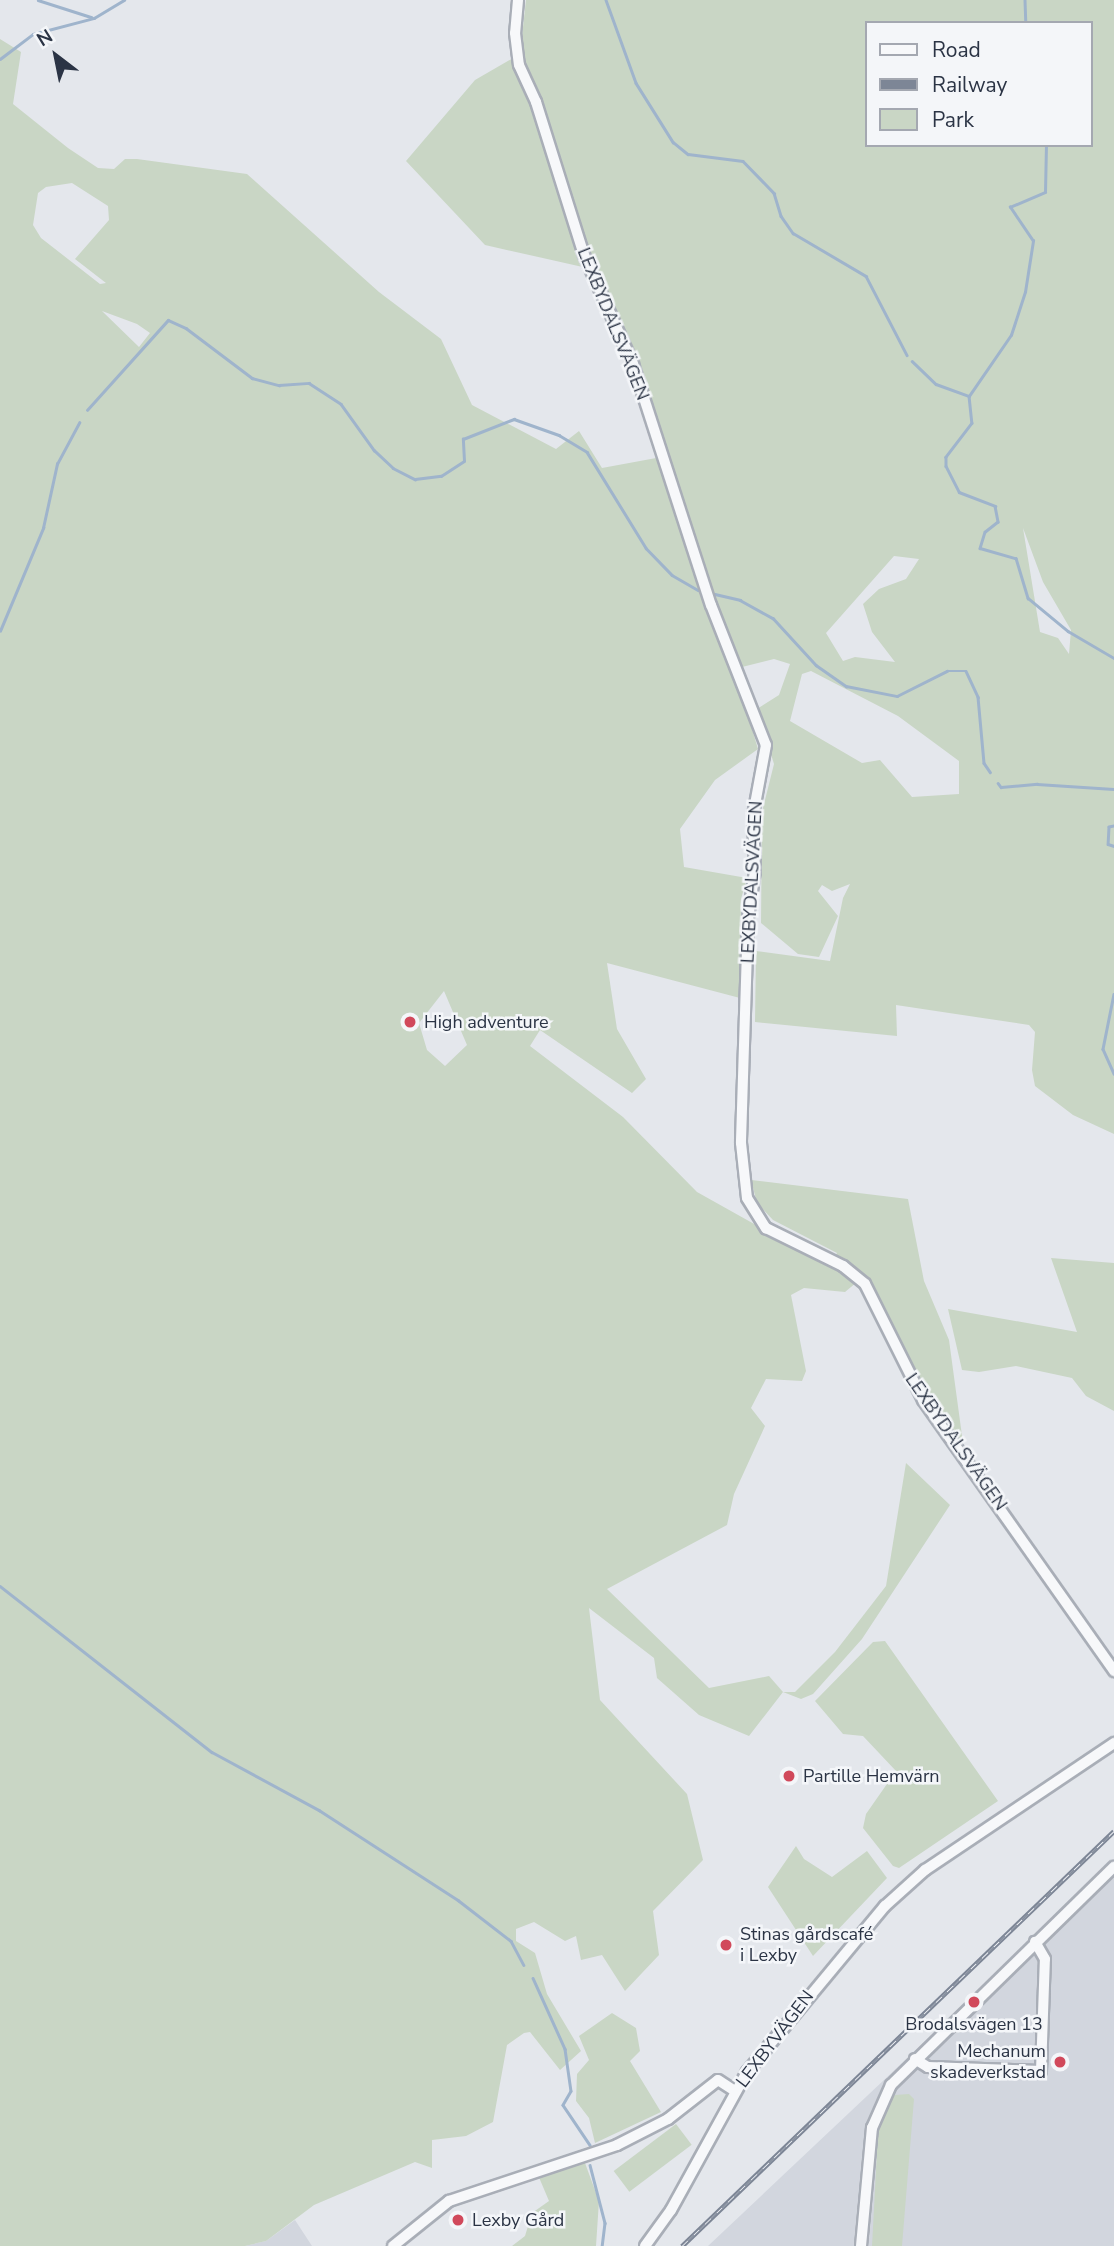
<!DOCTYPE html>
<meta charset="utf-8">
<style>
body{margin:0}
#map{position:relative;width:1114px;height:2246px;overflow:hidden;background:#e4e7ec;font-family:"Nunito Sans",sans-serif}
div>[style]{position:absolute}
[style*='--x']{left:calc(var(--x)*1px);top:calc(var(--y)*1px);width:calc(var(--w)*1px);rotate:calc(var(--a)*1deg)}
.built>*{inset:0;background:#d2d6de}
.green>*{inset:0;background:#c9d6c5;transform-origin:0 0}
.stream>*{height:2.5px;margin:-1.25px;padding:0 1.25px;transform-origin:1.25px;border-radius:1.25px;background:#9fb4cc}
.roads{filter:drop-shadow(2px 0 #a9aeb7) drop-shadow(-2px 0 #a9aeb7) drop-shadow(0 2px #a9aeb7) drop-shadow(0 -2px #a9aeb7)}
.minor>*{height:10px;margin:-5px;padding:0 5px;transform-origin:5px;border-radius:5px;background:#f7f8fa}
.rail>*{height:5px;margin-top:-2.5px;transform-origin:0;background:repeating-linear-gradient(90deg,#f4f6f9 0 8px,#7d8696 0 16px);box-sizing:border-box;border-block:2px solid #7d8696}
.dots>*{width:19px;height:19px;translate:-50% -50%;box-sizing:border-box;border:4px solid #f4f6f9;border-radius:50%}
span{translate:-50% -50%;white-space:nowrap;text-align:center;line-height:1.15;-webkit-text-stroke:5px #f4f6f9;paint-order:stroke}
.street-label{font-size:18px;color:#2b3445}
.poi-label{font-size:18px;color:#2b3445}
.left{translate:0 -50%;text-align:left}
.right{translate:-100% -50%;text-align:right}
.legend{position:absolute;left:865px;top:21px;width:228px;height:126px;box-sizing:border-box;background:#f4f6f9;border:2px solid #a4a8b1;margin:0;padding:9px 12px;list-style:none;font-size:21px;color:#2b3445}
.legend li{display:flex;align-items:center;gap:14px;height:35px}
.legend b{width:35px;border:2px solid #a4a8b1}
.north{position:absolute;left:21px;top:21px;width:70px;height:70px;-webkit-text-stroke:5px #f4f6f9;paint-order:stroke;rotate:328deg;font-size:19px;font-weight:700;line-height:28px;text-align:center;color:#2b3445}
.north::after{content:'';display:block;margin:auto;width:24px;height:32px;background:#2b3445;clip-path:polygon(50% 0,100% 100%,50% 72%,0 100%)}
</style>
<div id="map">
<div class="built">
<i style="clip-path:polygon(1114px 1861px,1114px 2246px,708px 2246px,920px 2046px)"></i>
<i style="clip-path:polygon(295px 2220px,312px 2246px,245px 2246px,266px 2241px)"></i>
</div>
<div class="green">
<i style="clip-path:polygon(evenodd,526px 0,1114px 0,1114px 1134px,1073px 1115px,1035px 1086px,1032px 1070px,1035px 1032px,1029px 1025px,896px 1005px,897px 1036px,755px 1022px,756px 951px,830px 961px,843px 898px,850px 884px,832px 891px,822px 885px,818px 891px,838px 916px,819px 957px,798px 954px,761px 923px,762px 812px,774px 764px,757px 709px,779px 695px,790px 664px,774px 659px,734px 669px,758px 749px,715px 780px,680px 829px,684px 867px,747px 878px,741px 899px,740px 998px,607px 963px,617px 1029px,646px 1079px,632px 1093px,540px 1030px,530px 1046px,623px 1117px,697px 1192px,829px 1266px,837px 1253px,773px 1220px,757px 1203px,751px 1180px,908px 1199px,924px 1281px,949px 1340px,963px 1443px,907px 1364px,876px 1291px,863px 1277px,845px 1292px,804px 1288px,791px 1295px,806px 1371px,802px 1381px,766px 1379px,751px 1408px,765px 1426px,734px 1494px,727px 1525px,607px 1589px,709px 1688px,769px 1676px,783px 1692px,795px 1692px,835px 1652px,886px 1586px,906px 1463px,950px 1505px,862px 1639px,813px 1694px,801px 1699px,783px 1692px,749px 1736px,699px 1715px,657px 1678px,654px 1658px,589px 1608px,600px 1700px,687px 1794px,703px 1860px,653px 1911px,659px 1955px,625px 1991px,602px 1955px,581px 1960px,576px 1936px,565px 1941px,534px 1922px,516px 1929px,516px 1941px,535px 1953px,547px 1994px,581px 2051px,560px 2070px,530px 2032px,524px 2033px,507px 2045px,493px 2122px,466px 2136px,432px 2140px,432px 2168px,415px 2162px,314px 2205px,266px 2241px,245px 2246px,0 2246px,0 39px,21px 52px,13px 104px,68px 148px,98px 168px,114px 169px,125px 159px,137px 159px,247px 174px,379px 292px,441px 339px,472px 405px,556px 449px,579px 431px,602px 468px,667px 456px,625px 330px,596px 270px,485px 245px,406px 161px,475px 80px,520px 54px,526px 0,867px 23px,1091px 23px,1091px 145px,867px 145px,867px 23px,526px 0,72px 183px,108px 206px,109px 220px,75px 259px,106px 283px,100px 284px,41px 238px,33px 225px,38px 193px,46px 187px,72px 183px,526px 0,102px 311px,137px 324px,150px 333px,139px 347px,102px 311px,526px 0,1023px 528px,1043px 582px,1071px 630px,1069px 654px,1058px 638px,1040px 632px,1023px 528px,526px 0,894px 556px,919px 559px,906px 579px,879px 589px,863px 604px,872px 632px,895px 662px,855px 657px,843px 661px,826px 633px,894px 556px,526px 0,811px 671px,898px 716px,959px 761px,959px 794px,912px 797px,880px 760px,862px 763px,790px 721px,802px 674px,811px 671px,526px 0,444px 991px,467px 1045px,445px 1066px,427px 1050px,419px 1023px,444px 991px)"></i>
<i style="clip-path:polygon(1051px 1258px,1114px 1263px,1114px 1411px,1086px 1396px,1072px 1378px,1016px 1366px,979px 1372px,962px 1370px,948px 1309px,1077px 1332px)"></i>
<i style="clip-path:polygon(885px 1641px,998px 1801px,899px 1868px,893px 1866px,863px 1828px,866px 1814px,896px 1771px,863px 1736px,843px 1734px,815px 1701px,873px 1642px)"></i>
<i style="clip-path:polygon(796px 1846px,804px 1859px,832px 1877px,867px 1851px,887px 1878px,813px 1956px,768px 1887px)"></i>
<i style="clip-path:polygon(612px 2013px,636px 2028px,640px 2051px,630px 2061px,661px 2112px,595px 2143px,589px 2118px,576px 2101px,577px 2074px,589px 2060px,579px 2036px)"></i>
<i style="clip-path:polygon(909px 2094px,914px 2099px,902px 2246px,872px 2246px,878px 2133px,890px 2100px,895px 2095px)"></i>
<i style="left:676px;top:2124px;width:26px;height:78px;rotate:53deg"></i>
<i style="clip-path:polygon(585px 2163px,599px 2201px,596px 2246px,512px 2246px,525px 2236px,532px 2213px,549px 2201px,538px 2175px)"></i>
</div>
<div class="stream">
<i style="--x:38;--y:0;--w:56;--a:17.8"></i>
<i style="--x:606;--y:0;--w:88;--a:70.1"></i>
<i style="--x:636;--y:83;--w:70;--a:57.9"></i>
<i style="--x:673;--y:142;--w:19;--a:39"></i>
<i style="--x:688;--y:154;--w:55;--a:7.3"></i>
<i style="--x:743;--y:161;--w:45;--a:45.9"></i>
<i style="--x:774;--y:193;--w:24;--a:73"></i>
<i style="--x:781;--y:216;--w:21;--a:55"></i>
<i style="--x:793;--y:233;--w:85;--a:30.5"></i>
<i style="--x:866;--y:276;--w:89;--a:62.6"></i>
<i style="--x:1025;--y:0;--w:23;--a:88"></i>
<i style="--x:0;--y:59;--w:41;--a:-37.1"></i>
<i style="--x:33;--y:34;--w:63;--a:-14.7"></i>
<i style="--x:94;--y:18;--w:35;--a:-31"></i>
<i style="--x:912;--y:361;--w:33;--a:44"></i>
<i style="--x:936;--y:384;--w:35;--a:20"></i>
<i style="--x:969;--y:396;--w:27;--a:84"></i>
<i style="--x:972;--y:423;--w:43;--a:127.4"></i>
<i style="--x:946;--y:457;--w:9;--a:90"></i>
<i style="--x:946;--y:466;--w:29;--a:63"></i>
<i style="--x:959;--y:492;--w:39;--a:21"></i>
<i style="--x:995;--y:506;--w:16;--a:79"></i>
<i style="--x:998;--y:522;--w:16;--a:142"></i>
<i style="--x:985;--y:532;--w:17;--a:107"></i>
<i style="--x:980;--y:548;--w:37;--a:16"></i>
<i style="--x:1016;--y:558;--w:42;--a:73.3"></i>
<i style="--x:1028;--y:598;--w:52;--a:39.5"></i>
<i style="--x:1068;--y:631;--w:53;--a:30.4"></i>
<i style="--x:969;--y:396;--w:74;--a:-55.5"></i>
<i style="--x:1011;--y:335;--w:45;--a:-72"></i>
<i style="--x:1025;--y:292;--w:52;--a:-81.1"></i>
<i style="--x:1033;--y:241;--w:41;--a:-124.1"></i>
<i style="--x:1010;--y:207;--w:38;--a:-23"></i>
<i style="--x:1045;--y:192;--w:47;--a:-88.8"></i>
<i style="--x:87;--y:410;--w:121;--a:-48"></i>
<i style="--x:168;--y:320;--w:20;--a:24"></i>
<i style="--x:186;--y:328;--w:83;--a:37.1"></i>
<i style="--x:252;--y:378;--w:28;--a:15"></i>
<i style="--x:279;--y:385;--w:30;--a:-4"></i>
<i style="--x:309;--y:383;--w:38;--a:33"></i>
<i style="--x:341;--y:404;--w:57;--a:54.3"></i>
<i style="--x:374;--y:450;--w:26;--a:43"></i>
<i style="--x:393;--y:468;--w:25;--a:27"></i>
<i style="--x:415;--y:479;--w:26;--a:-7"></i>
<i style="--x:441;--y:476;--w:27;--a:-33"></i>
<i style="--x:464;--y:461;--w:22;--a:-93"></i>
<i style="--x:463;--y:439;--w:55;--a:-21.4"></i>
<i style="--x:514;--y:419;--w:48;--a:19.6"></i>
<i style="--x:559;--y:435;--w:33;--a:31"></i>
<i style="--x:587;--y:452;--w:113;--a:58.4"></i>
<i style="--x:646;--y:548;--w:37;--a:46"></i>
<i style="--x:672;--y:575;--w:30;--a:30"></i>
<i style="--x:715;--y:594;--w:26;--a:13"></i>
<i style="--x:740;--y:600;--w:38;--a:29"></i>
<i style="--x:773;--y:618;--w:64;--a:47.5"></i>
<i style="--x:816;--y:665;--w:37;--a:35"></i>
<i style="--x:846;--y:686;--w:52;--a:11.1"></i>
<i style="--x:897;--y:696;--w:56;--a:-26.6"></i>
<i style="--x:947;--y:671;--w:19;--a:0"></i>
<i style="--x:966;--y:671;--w:29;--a:65"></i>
<i style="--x:978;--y:697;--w:66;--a:84.8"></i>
<i style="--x:984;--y:763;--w:11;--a:56"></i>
<i style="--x:0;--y:631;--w:112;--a:-67.3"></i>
<i style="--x:43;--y:528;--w:66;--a:-77.7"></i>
<i style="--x:57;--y:464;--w:47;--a:-61.8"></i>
<i style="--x:998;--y:783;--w:5;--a:53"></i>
<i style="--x:1001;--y:787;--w:36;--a:-5"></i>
<i style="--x:1037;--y:784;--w:77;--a:3.7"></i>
<i style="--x:1114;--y:826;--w:5;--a:169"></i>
<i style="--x:1109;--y:827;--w:17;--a:93"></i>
<i style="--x:1108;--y:844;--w:6;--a:18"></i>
<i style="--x:1114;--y:994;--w:56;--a:101.3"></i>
<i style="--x:1103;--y:1049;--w:27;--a:66"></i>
<i style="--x:0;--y:1586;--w:269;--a:38.1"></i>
<i style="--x:212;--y:1752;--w:122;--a:28.5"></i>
<i style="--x:319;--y:1810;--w:166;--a:32.9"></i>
<i style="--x:458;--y:1900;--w:67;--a:37.7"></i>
<i style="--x:511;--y:1941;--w:27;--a:62"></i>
<i style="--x:533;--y:1978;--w:78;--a:65.7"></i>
<i style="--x:565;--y:2049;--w:42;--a:81.9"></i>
<i style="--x:571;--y:2091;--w:16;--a:120"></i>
<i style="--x:563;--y:2105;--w:48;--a:56"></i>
<i style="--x:590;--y:2165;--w:60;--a:75.5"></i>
<i style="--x:605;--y:2223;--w:23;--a:97"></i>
</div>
<div class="roads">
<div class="minor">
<i style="--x:518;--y:0;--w:33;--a:95"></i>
<i style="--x:515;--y:33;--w:32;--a:83"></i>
<i style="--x:519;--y:65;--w:41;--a:65.3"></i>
<i style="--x:536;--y:102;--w:160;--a:72.6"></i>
<i style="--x:584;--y:255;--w:120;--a:65.8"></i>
<i style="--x:633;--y:364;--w:253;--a:72.1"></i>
<i style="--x:711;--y:605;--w:150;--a:68.6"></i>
<i style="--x:766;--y:745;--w:71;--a:100.5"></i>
<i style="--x:753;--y:815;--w:56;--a:88"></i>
<i style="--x:755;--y:871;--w:48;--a:98.5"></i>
<i style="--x:748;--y:918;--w:225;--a:91.8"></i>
<i style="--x:741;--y:1143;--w:55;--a:83.8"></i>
<i style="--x:747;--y:1198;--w:36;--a:58"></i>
<i style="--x:766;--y:1228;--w:86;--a:26.3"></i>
<i style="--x:843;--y:1266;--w:28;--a:39"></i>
<i style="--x:865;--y:1284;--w:130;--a:63.4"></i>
<i style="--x:923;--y:1400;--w:332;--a:54.8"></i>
<i style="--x:915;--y:2059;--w:15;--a:32"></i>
<i style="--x:928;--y:2067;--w:113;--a:2"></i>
<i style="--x:1041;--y:2071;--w:112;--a:-88"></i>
<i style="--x:1045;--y:1959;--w:20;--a:-120"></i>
<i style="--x:393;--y:2246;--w:72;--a:-38.8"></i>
<i style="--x:449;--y:2201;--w:177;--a:-18.4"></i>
<i style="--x:617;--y:2145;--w:57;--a:-27"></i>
<i style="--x:668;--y:2119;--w:63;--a:-38"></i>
<i style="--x:718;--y:2080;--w:20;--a:33"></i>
<i style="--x:645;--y:2246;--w:44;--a:-54.2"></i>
<i style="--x:671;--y:2210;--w:158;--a:-61.2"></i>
<i style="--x:747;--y:2072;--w:216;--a:-50.3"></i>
<i style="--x:885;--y:1906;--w:54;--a:-42"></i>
<i style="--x:925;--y:1870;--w:228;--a:-33.9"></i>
<i style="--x:861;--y:2246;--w:119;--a:-84.7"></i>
<i style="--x:872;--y:2128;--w:47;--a:-66.2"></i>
<i style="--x:891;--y:2085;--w:312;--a:-44.4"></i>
</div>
</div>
<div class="rail">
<i style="--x:682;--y:2246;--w:599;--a:-43.85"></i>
</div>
<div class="dots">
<i style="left:410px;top:1022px;background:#d1495b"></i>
<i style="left:789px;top:1776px;background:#d1495b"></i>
<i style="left:726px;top:1945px;background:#d1495b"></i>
<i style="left:974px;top:2002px;background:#d1495b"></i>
<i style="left:1060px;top:2062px;background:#d1495b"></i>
<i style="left:458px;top:2220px;background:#d1495b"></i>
</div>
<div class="street-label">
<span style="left:613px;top:324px;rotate:68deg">LEXBYDALSVÄGEN</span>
<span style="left:752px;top:882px;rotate:-87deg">LEXBYDALSVÄGEN</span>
<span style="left:956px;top:1442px;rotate:55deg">LEXBYDALSVÄGEN</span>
<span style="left:775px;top:2039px;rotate:-53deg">LEXBYVÄGEN</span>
</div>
<div class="poi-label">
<span class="left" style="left:424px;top:1022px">High adventure</span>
<span class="left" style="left:803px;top:1776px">Partille Hemvärn</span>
<span class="left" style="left:740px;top:1945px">Stinas gårdscafé<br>i Lexby</span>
<span style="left:974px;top:2024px">Brodalsvägen 13</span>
<span class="right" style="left:1046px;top:2062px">Mechanum<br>skadeverkstad</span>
<span class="left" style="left:472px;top:2220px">Lexby Gård</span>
</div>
<ul class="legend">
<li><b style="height:9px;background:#f7f8fa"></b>Road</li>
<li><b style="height:9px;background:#7d8696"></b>Railway</li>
<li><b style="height:19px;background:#c9d6c5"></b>Park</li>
</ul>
<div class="north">N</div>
</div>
